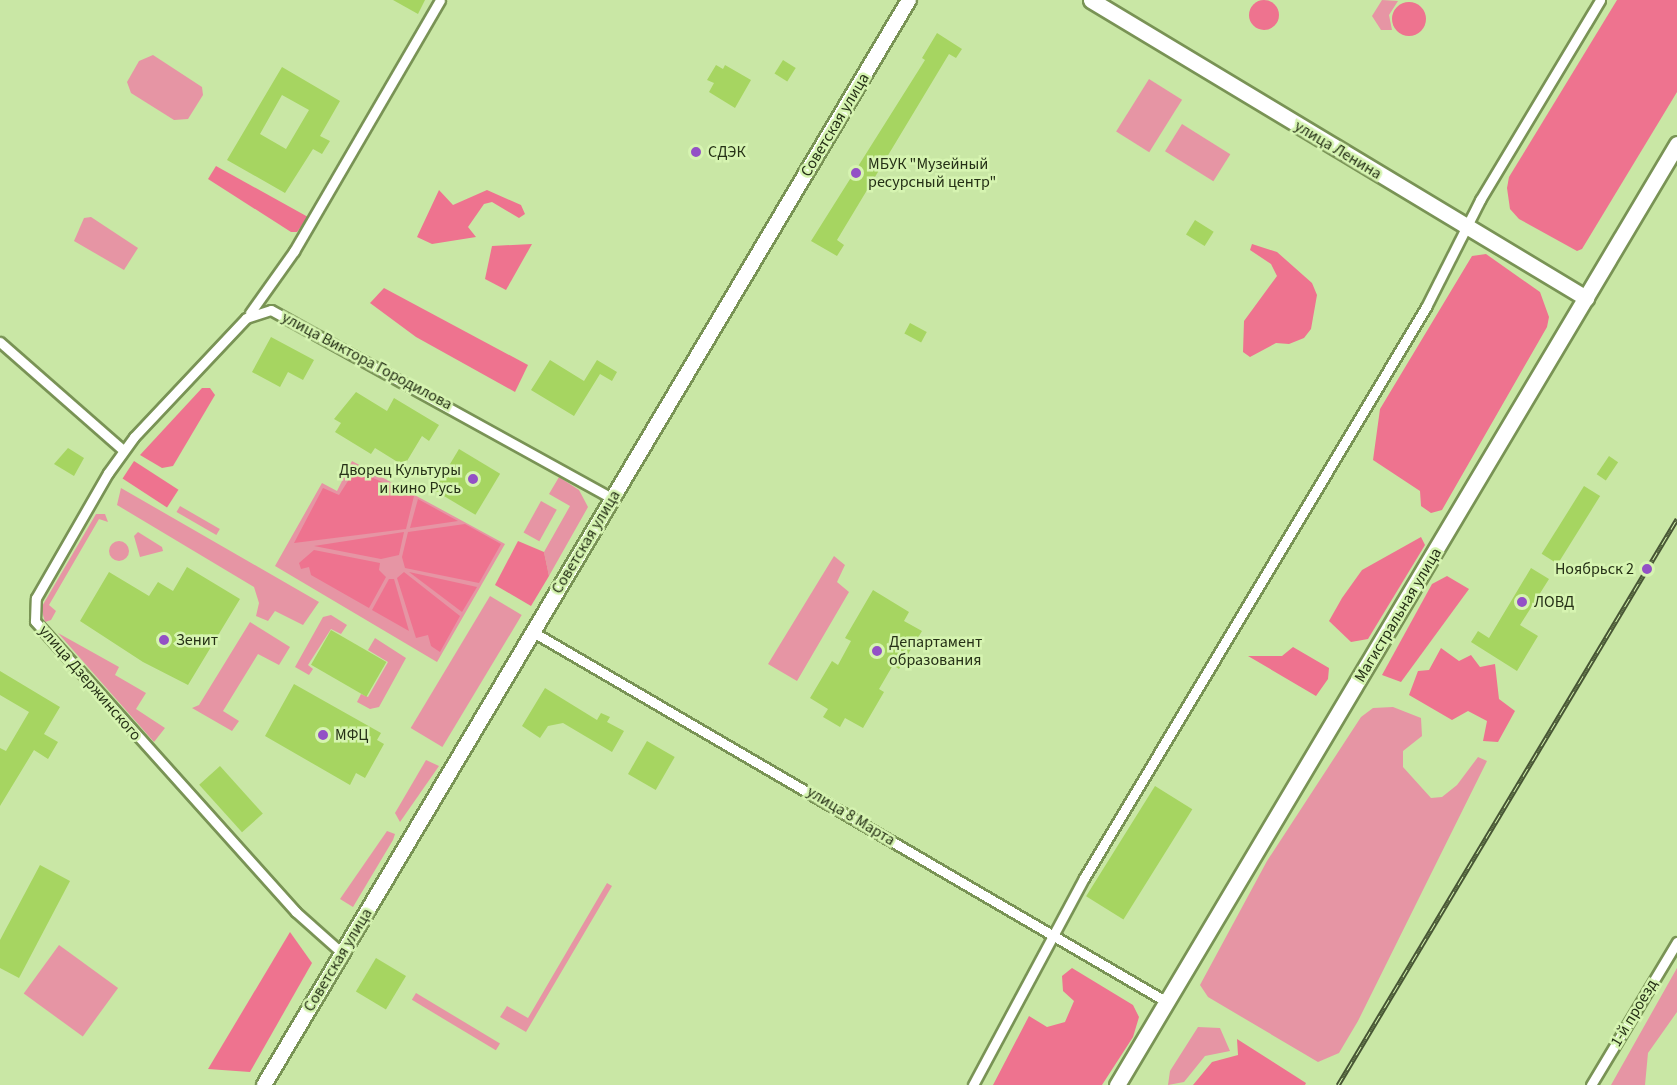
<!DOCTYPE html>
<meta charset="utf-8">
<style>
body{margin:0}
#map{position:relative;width:1677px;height:1085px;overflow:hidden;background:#c9e7a5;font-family:"Source Sans 3",sans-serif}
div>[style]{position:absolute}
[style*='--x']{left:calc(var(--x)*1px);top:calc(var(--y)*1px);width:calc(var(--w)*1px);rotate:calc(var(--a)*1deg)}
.green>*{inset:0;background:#e695a4;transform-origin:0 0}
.round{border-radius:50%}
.forest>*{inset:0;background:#ee738f;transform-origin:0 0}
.building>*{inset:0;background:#a6d561;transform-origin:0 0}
.roads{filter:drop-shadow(2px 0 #799355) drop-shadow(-2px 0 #799355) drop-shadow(0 2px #799355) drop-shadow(0 -2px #799355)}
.minor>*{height:9px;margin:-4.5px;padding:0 4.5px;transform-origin:4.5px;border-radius:4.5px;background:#fff}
.secondary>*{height:14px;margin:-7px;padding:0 7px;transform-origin:7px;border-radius:7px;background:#fff}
.primary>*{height:15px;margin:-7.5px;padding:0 7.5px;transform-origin:7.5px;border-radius:7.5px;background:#fff}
.rail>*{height:5px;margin-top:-2.5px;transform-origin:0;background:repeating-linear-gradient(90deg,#d6f4b1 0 9px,#475634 0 18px);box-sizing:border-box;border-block:2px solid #475634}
.dots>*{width:16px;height:16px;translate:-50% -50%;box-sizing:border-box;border:3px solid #d6f4b1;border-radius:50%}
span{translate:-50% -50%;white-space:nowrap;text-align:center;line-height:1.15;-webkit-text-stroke:5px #d6f4b1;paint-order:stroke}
.street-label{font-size:16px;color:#253016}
.poi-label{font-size:16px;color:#253016}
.left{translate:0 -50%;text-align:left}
.right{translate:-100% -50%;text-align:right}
</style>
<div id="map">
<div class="green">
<i style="clip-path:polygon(1382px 0,1398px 1px,1389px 15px,1392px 30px,1381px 30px,1372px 16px)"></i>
<i style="clip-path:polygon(153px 55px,202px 87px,203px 95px,188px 119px,174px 120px,131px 93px,127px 82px,139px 61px)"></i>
<i style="left:1149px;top:79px;width:39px;height:62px;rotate:32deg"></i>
<i style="left:1182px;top:124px;width:57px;height:32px;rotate:32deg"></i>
<i style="clip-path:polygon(91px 217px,138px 248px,124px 270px,74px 241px,84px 218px)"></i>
<i style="clip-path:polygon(352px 461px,505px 544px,437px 662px,275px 566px,322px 483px,337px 491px)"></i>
<i style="clip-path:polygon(559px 477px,579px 490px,588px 507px,549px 576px,544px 552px,570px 506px,549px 494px)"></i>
<i style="clip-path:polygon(121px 488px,319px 602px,303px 625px,275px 611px,268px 621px,256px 616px,259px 603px,254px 587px,117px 505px)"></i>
<i style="left:541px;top:501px;width:18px;height:36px;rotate:29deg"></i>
<i style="left:180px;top:506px;width:46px;height:7px;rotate:30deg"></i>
<i style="clip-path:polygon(96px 514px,105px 514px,108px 522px,99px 519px,49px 605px,56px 611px,51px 620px,45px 622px,41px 608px)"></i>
<i style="clip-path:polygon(138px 532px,162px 547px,163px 551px,140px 557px,134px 536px)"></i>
<i class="round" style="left:109px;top:541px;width:20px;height:20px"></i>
<i style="clip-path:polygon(834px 556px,845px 565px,837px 582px,849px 592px,797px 681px,768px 664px)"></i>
<i style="left:490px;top:596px;width:37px;height:154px;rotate:31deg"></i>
<i style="clip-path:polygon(331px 615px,347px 625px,341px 634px,331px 629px,308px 665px,313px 669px,309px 675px,295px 667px,323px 617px)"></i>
<i style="clip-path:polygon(250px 622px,290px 647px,279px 665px,258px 654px,223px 711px,239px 721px,232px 731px,192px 708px,199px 705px)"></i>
<i style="clip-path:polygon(58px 633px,119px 667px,115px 675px,146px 693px,136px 709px,165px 728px,154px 742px)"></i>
<i style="clip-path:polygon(375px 638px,406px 658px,379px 707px,370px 709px,357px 702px,361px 694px,368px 697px,388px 662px,368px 650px)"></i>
<i style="clip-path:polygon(1393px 707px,1421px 718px,1422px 736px,1403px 751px,1403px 767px,1431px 798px,1442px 797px,1457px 785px,1478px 757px,1487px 761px,1358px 1021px,1339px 1053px,1318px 1062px,1208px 997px,1200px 985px,1267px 861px,1361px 717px,1373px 708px)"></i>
<i style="clip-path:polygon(426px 760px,439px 766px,400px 822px,395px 813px)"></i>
<i style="clip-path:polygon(387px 831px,395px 834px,393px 840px,353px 907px,340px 899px)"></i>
<i style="clip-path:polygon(607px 883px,612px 886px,526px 1032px,500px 1017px,507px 1006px,528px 1018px)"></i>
<i style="left:59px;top:945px;width:73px;height:60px;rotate:36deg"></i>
<i style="clip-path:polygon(1677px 968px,1677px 1012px,1648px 1053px,1645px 1085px,1611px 1085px)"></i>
<i style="left:416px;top:993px;width:98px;height:8px;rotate:31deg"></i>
<i style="clip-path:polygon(1198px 1027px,1220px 1028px,1230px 1051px,1205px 1056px,1184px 1082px,1168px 1085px,1170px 1071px)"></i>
</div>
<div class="forest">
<i class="round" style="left:1249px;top:0;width:30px;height:30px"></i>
<i style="clip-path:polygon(1617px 0,1677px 0,1677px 92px,1582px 249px,1577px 251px,1519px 219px,1510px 209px,1507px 188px,1509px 177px)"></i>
<i class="round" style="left:1392px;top:2px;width:34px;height:34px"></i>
<i style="clip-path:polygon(216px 166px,308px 217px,297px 232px,291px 232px,208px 179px)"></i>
<i style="clip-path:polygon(439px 190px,453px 205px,487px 190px,521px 205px,525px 214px,519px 218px,492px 202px,484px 204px,468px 227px,476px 237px,432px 244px,417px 237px)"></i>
<i style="clip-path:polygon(532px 244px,506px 290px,485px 279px,492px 246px)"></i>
<i style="clip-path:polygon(1252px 244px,1277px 252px,1312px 283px,1317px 295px,1311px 329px,1304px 338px,1289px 344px,1276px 343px,1250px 357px,1243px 352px,1244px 321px,1277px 276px,1271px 264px,1250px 250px)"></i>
<i style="clip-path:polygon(1486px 254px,1540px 292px,1549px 317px,1547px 327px,1442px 510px,1431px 513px,1421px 506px,1420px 491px,1373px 460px,1380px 409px,1472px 256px)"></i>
<i style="clip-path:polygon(384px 288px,528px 365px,515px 392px,416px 337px,370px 303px)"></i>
<i style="clip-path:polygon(202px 388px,210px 388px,215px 395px,173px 466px,162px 468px,140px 455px)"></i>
<i style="left:134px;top:461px;width:53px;height:21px;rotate:33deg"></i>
<i style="clip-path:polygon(355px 470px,414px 496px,406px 529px,294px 543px,323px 488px,339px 495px)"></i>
<i style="clip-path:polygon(418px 499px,458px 521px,410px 528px)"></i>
<i style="clip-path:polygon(465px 524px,501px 544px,479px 583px,405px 568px,402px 557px,408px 532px)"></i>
<i style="clip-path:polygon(404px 532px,399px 555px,381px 559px,314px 546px)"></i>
<i style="clip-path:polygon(1421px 537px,1425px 545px,1368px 639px,1351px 642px,1329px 621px,1342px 598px,1362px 570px)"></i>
<i style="clip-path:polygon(518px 541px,544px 552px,549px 576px,531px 606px,495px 585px)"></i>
<i style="clip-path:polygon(314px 550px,380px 563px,379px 570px,386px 577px,369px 608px,311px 575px,309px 567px,301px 569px,299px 563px)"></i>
<i style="clip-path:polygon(404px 572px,460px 616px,440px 652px,431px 646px,428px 635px,416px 638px,397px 578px)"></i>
<i style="clip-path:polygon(409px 572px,477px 587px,462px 612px)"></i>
<i style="clip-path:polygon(1447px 576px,1469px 589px,1401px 682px,1382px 675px,1432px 584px)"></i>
<i style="clip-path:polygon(389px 579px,394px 579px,409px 631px,372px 610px)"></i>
<i style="clip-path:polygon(1293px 647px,1329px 668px,1328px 679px,1316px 696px,1248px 656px,1282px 656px)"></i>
<i style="clip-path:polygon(1441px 648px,1459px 661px,1471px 655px,1480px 667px,1495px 664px,1499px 699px,1515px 711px,1498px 742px,1483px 741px,1487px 721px,1468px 711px,1452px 720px,1409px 695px,1418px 671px,1429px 670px)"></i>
<i style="clip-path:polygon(290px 932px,312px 963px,250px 1072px,208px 1069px)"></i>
<i style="clip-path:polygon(1072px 968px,1133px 1005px,1139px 1017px,1133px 1037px,1102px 1085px,993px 1085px,1029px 1016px,1047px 1027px,1065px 1022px,1074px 1001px,1063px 991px,1062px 976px)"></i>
<i style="clip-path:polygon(1237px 1039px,1306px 1083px,1305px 1085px,1193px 1085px,1212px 1062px,1238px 1055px)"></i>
</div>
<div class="building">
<i style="clip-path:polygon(393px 0,425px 0,418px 14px)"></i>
<i style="clip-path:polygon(937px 33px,962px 49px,956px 58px,949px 54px,837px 240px,844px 245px,837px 256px,811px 241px,925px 60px,922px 58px)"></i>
<i style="left:783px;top:60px;width:15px;height:16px;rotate:32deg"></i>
<i style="clip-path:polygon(716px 65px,723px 69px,725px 65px,751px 80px,735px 108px,709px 92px,714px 83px,707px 80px)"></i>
<i style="clip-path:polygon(evenodd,282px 67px,340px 101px,320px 136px,330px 141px,322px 154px,313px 149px,285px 193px,227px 160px,282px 67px,282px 95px,309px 110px,286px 149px,260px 134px,282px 95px)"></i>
<i style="left:1195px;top:220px;width:22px;height:17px;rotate:32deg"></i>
<i style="left:910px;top:323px;width:19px;height:12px;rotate:28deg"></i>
<i style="clip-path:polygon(271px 337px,314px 360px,303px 380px,288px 372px,280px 387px,252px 372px)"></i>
<i style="clip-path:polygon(550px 360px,584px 381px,597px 360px,617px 372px,612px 381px,600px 374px,574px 416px,531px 390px)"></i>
<i style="clip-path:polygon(356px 392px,387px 411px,394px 398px,439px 425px,429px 441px,422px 436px,404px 466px,375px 448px,371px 454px,335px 432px,341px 423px,334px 419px)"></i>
<i style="clip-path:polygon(68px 448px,84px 458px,74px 476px,54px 464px)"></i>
<i style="left:459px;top:449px;width:48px;height:48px;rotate:31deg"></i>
<i style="left:1609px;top:456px;width:11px;height:22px;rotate:34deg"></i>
<i style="left:1584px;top:486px;width:19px;height:80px;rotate:32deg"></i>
<i style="clip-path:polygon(187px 567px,240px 599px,188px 685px,143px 662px,80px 621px,109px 572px,149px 596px,158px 582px,173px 591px)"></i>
<i style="clip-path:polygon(1531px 568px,1549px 579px,1520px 625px,1538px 636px,1517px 671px,1471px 642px,1478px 631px,1489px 638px)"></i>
<i style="clip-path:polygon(873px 590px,909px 612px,904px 621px,922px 631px,899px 669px,893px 665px,879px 689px,884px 692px,863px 728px,845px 718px,840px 727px,823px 717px,828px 709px,810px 698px,832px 661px,838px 665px,851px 641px,845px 638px)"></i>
<i style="left:331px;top:630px;width:64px;height:40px;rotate:30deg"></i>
<i style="clip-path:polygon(0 671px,60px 707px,44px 734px,58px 742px,48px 759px,34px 750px,0 806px,0 748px,6px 751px,29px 712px,0 695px)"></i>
<i style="clip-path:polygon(294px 684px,381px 733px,377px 740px,384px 744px,365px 778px,356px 773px,350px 785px,265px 736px)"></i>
<i style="clip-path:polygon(545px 688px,597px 720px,601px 713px,610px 717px,607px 722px,624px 731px,612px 752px,563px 723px,548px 726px,540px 738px,522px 726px)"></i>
<i style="left:647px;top:741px;width:32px;height:38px;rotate:30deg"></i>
<i style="left:220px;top:766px;width:64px;height:28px;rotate:48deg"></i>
<i style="left:1155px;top:786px;width:44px;height:130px;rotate:32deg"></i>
<i style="clip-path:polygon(40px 865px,70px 881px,19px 978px,0 968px,0 940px)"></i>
<i style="left:376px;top:958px;width:35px;height:39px;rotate:31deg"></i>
</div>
<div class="roads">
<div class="minor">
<i style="--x:250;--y:313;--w:76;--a:-54.6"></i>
<i style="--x:294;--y:251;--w:290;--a:-59.8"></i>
<i style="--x:0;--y:342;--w:164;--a:41.3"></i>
<i style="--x:533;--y:632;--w:734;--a:30.27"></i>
<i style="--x:342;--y:953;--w:62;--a:-138.3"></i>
<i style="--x:296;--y:912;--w:391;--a:-131.9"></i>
<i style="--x:35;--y:621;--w:23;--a:-88"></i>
<i style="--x:36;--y:598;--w:144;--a:-60.1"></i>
<i style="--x:108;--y:473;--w:44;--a:-54.2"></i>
<i style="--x:134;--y:437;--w:163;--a:-46.7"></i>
<i style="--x:246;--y:318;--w:26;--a:-18"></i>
<i style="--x:271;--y:310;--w:389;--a:28.9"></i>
<i style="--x:973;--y:1085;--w:235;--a:-61.8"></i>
<i style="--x:1084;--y:878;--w:666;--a:-59.08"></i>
<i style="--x:1426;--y:307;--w:120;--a:-63.2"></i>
<i style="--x:1480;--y:200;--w:233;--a:-59"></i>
<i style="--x:1591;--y:1085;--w:167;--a:-59"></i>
</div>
<div class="secondary">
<i style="--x:264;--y:1085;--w:1262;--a:-59.27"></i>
</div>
<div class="primary">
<i style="--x:1091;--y:0;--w:578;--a:31.05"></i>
<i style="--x:1117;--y:1085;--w:1095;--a:-59.24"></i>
</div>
</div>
<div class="rail">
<i style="--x:1338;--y:1085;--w:660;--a:-59.08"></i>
</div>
<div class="dots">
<i style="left:696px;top:152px;background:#9351c6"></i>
<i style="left:856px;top:173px;background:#9351c6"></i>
<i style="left:473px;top:479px;background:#9351c6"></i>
<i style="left:1647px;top:569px;background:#9351c6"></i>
<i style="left:1522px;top:602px;background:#9351c6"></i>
<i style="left:164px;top:640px;background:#9351c6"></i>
<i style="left:877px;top:651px;background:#9351c6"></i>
<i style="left:323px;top:735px;background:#9351c6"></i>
</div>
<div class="street-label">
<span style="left:835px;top:125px;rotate:-59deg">Советская улица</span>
<span style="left:1338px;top:150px;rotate:31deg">улица Ленина</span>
<span style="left:367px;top:361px;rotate:28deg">улица Виктора Городилова</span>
<span style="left:586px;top:542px;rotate:-59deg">Советская улица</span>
<span style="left:1398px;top:615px;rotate:-59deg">Магистральная улица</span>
<span style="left:90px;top:683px;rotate:49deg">улица Дзержинского</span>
<span style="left:851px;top:816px;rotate:31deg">улица 8 Марта</span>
<span style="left:338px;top:960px;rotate:-59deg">Советская улица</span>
<span style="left:1634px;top:1013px;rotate:-59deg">1-й проезд</span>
</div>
<div class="poi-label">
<span class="left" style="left:708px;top:152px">СДЭК</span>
<span class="left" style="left:868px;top:173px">МБУК "Музейный<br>ресурсный центр"</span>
<span class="right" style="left:461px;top:479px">Дворец Культуры<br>и кино Русь</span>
<span class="right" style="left:1634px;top:569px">Ноябрьск 2</span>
<span class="left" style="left:1534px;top:602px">ЛОВД</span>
<span class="left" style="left:176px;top:640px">Зенит</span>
<span class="left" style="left:889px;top:651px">Департамент<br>образования</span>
<span class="left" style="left:335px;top:735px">МФЦ</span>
</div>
</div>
